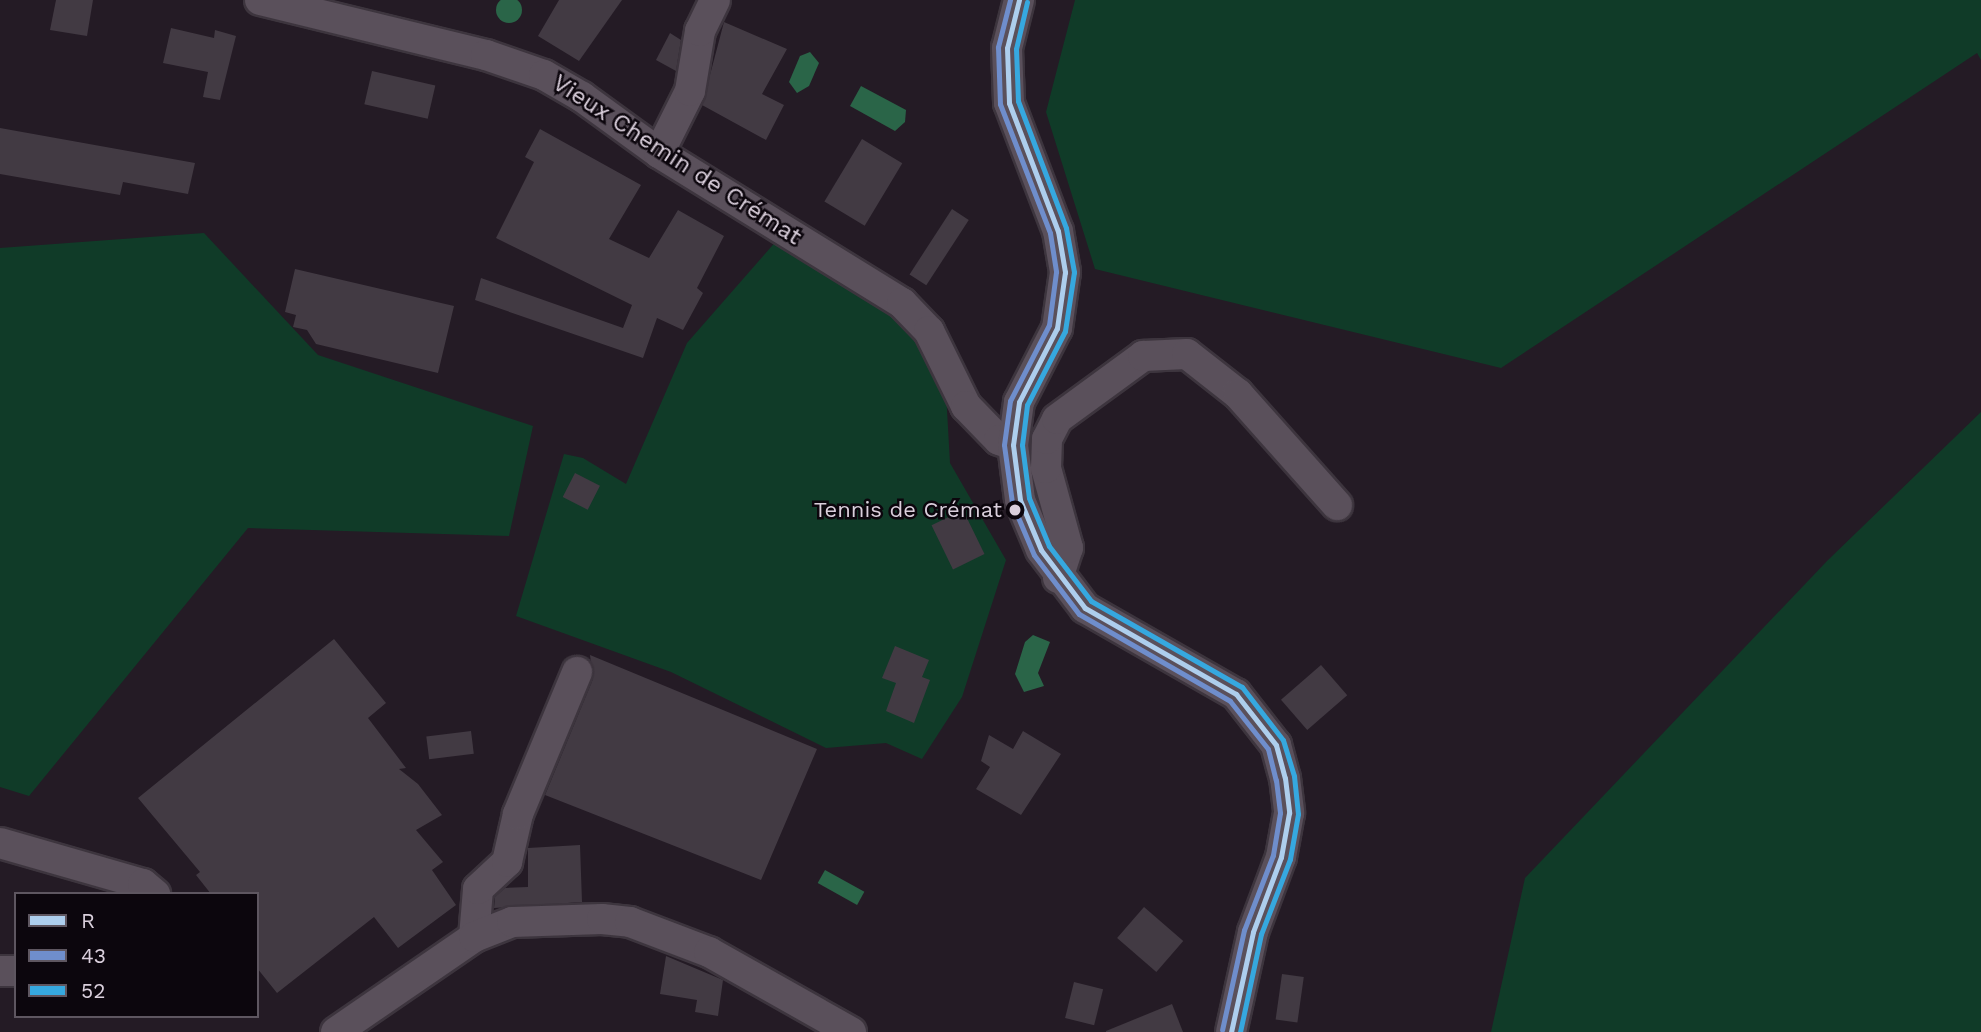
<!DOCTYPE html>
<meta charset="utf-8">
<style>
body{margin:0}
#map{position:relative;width:1981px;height:1032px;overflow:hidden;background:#241b25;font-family:"Work Sans",sans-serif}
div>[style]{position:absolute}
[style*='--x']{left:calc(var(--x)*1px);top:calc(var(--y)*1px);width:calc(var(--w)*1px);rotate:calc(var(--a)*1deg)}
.green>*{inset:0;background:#103b28}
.water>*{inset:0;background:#2a6548;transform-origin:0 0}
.round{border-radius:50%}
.building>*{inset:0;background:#423a43;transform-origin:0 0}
.roads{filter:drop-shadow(2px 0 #3d353e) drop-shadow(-2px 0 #3d353e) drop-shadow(0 2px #3d353e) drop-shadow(0 -2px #3d353e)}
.minor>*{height:30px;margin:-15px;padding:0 15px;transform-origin:15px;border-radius:15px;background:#5a505b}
.bus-1>*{height:5px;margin:-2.5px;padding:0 2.5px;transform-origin:2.5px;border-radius:2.5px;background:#adceed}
.bus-2>*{height:5px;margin:-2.5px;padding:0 2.5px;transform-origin:2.5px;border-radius:2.5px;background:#6f8ecc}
.bus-3>*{height:5px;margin:-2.5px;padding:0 2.5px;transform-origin:2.5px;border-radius:2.5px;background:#36a8df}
.dots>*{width:19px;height:19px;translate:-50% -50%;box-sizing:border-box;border:4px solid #0c060d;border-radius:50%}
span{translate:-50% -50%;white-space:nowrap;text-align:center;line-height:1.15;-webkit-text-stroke:5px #0c060d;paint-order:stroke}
.bus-label{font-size:22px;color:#dacfdc}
.right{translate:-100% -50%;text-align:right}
.street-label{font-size:24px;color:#dacfdc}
.legend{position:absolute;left:14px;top:892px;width:245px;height:126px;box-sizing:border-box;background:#0c060d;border:2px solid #5e5660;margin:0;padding:9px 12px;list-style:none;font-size:21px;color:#dacfdc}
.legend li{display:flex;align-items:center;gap:14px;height:35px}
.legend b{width:35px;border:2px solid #5e5660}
</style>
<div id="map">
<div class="green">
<i style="clip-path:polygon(1075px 0,1981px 0,1981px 60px,1977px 53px,1501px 368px,1095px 269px,1046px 112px)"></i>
<i style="clip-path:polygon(204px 233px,318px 355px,533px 426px,509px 536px,248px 528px,29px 796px,0 787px,0 248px)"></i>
<i style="clip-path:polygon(778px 239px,887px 309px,916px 342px,946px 392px,950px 463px,1006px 560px,962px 697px,922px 759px,886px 743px,826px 748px,671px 672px,516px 616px,564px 454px,583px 458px,626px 484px,687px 343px)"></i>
<i style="clip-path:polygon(1981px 412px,1981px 1032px,1491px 1032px,1525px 878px,1827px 561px)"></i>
</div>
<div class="water">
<i class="round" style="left:496px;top:-3px;width:26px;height:26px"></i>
<i style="clip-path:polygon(810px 52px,819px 63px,809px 86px,797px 93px,789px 82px,800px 56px)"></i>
<i style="clip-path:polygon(861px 86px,906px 110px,905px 122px,895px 131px,850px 106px)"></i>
<i style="clip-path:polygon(1033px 635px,1050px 642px,1038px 673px,1044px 686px,1024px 692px,1015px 674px,1025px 642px)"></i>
<i style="left:825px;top:870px;width:45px;height:15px;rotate:29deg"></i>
</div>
<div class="building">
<i style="clip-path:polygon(56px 0,93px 0,87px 36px,50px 30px)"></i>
<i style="clip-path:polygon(559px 0,622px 0,579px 61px,538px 36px)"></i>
<i style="clip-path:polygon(724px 22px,787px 49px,762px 94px,784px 105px,766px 140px,702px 105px)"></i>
<i style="clip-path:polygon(171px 28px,214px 38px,215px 30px,236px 36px,220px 100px,203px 97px,208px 72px,163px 63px)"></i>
<i style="clip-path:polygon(670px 33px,681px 40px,676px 71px,656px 60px)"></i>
<i style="left:372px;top:71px;width:65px;height:34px;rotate:13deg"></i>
<i style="clip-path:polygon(0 128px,195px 163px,188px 194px,123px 182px,120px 195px,0 174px)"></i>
<i style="clip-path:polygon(540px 129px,641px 185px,609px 239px,649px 258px,678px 210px,724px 236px,697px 288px,703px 293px,683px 330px,657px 318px,643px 358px,475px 300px,481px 278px,623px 328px,632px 305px,496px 238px,534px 162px,525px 157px)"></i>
<i style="left:862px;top:139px;width:47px;height:73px;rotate:31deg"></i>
<i style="left:952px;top:209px;width:20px;height:78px;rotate:33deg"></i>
<i style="clip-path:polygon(295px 269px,454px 306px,438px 373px,316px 344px,307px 330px,293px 327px,296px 315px,285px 312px)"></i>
<i style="left:575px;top:473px;width:28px;height:27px;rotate:27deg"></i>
<i style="left:963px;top:510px;width:49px;height:35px;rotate:64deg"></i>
<i style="clip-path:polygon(334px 639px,386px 703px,368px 718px,406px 768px,399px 769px,418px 784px,442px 815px,416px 830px,443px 862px,432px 870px,456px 905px,398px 948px,374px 917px,277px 993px,257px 968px,257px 894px,211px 894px,196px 875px,200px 872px,138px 798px)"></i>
<i style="clip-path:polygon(895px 646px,929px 660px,922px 677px,930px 680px,914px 723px,886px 711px,896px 683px,882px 678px)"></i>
<i style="clip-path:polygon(590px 655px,817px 749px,761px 880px,545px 795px,593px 679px)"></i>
<i style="left:1321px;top:665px;width:40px;height:53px;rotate:49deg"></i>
<i style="left:471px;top:731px;width:23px;height:45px;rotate:83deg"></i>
<i style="clip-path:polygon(1023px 731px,1061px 754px,1021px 815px,976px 789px,990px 767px,981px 761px,989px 735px,1013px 749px)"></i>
<i style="clip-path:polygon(580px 845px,582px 902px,494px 908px,495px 897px,505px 888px,528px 887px,528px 848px)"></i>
<i style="left:1144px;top:907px;width:52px;height:41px;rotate:41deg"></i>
<i style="clip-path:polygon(666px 956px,723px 980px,718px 1016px,695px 1012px,697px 1000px,660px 994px)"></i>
<i style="left:1282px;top:974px;width:22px;height:46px;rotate:8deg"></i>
<i style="left:1074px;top:982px;width:30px;height:37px;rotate:14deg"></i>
<i style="clip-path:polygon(1172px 1004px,1183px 1032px,1106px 1032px,1106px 1031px)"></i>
</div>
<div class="roads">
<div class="minor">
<i style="--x:260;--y:0;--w:233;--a:13.7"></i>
<i style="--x:486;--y:55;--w:61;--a:19"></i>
<i style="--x:544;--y:75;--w:44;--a:30.1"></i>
<i style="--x:582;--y:97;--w:95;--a:36"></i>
<i style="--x:659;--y:153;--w:286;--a:31.7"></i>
<i style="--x:902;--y:303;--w:39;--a:46"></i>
<i style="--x:929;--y:331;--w:84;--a:63.7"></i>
<i style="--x:966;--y:406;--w:47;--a:45.9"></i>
<i style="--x:999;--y:440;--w:15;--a:20"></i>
<i style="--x:1019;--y:0;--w:49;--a:104"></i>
<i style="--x:1007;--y:48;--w:55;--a:87.9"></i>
<i style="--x:1009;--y:103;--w:137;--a:69.1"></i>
<i style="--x:1058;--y:231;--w:42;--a:80.3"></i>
<i style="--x:1065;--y:272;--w:57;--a:98.1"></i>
<i style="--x:1057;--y:328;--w:83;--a:117.2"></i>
<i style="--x:1019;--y:402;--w:43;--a:97.9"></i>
<i style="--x:1013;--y:445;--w:55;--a:82.7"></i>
<i style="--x:1020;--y:500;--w:54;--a:67.2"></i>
<i style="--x:1041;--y:550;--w:73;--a:52.8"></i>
<i style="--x:1085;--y:608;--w:174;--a:29.7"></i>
<i style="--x:1236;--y:694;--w:65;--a:51.9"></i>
<i style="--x:1276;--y:745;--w:34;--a:75"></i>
<i style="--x:1285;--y:778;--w:35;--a:83"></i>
<i style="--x:1289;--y:813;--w:45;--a:100.3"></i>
<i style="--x:1281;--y:857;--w:80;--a:110.5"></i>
<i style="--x:1253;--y:932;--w:102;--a:102.4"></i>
<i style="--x:659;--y:153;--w:69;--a:-63.4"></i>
<i style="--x:690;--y:91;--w:61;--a:-80.5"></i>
<i style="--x:700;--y:31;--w:34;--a:-64"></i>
<i style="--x:1058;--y:578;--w:32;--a:-72"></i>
<i style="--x:1068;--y:548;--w:83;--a:-105.4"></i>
<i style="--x:1046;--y:468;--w:29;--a:-88"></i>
<i style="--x:1047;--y:439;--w:22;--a:-63"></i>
<i style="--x:1057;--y:419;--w:107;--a:-36.2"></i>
<i style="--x:1143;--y:356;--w:44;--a:-2.6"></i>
<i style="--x:1187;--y:354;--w:65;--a:38.1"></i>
<i style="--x:1238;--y:394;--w:149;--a:48.3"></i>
<i style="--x:0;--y:843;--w:149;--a:16"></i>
<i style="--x:143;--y:884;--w:16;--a:40"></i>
<i style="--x:474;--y:937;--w:48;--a:-85.2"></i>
<i style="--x:478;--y:889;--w:40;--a:-43"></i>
<i style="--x:507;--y:862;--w:49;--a:-77.1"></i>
<i style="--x:518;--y:814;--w:154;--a:-67.4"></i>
<i style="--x:0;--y:971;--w:16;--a:0"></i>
<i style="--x:336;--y:1032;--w:168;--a:-34.5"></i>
<i style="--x:474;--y:937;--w:41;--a:-21.5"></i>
<i style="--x:512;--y:922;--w:90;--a:-1.9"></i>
<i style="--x:602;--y:919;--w:28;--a:6"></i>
<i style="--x:630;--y:922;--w:85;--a:20.8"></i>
<i style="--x:709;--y:952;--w:163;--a:29.4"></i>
</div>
</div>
<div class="bus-1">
<i style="--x:1019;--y:0;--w:49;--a:104"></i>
<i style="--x:1007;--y:48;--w:55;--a:87.9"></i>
<i style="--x:1009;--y:103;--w:137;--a:69.1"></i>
<i style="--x:1058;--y:231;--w:42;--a:80.3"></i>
<i style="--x:1065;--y:272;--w:57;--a:98.1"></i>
<i style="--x:1057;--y:328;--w:83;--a:117.2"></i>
<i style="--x:1019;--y:402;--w:43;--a:97.9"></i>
<i style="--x:1013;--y:445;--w:55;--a:82.7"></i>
<i style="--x:1020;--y:500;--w:54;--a:67.2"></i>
<i style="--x:1041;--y:550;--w:73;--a:52.8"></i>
<i style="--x:1085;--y:608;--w:174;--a:29.7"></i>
<i style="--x:1236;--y:694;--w:65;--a:51.9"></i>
<i style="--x:1276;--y:745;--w:34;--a:75"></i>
<i style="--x:1285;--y:778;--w:35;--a:83"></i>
<i style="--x:1289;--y:813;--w:45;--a:100.3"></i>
<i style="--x:1281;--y:857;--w:80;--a:110.5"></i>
<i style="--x:1253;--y:932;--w:102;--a:102.4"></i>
</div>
<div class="bus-2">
<i style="--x:1010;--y:0;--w:49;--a:104.3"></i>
<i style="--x:998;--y:47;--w:57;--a:88"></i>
<i style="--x:1000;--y:104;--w:138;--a:68.8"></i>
<i style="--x:1050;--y:233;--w:39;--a:81"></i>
<i style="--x:1056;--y:272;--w:53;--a:97.5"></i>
<i style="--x:1049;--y:325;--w:85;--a:117.2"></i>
<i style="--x:1010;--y:401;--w:44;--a:97.8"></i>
<i style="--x:1004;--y:445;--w:59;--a:82.1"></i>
<i style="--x:1012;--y:503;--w:56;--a:67.1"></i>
<i style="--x:1034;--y:555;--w:74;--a:52.7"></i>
<i style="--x:1079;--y:614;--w:174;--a:29.9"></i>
<i style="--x:1230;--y:701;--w:61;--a:51.6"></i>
<i style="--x:1268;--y:749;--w:32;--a:76"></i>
<i style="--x:1276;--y:780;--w:33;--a:83"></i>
<i style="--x:1280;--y:813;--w:43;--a:99.5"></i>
<i style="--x:1273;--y:855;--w:80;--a:111.1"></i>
<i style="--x:1244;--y:930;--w:102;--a:102.4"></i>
</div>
<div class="bus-3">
<i style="--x:1027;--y:2;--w:48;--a:103.2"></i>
<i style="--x:1016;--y:49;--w:52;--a:87.8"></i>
<i style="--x:1018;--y:101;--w:136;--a:69.3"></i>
<i style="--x:1066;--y:228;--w:45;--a:79.7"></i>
<i style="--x:1074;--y:272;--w:60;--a:98.7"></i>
<i style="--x:1065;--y:331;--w:83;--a:117.2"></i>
<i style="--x:1027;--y:405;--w:40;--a:97.1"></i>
<i style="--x:1022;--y:445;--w:53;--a:82.5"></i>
<i style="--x:1029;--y:498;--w:52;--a:67.4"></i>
<i style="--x:1049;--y:546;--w:69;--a:52.6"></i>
<i style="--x:1091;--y:601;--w:174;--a:29.7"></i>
<i style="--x:1242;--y:687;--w:67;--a:52.3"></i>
<i style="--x:1283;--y:740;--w:38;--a:73"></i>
<i style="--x:1294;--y:776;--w:38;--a:84"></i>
<i style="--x:1298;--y:814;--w:46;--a:100.1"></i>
<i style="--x:1290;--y:859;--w:80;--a:111.1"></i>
<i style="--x:1261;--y:934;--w:100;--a:102.1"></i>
</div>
<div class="dots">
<i style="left:1015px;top:510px;background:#dacfdc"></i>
</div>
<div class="bus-label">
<span class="right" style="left:1002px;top:510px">Tennis de Crémat</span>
</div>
<div class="street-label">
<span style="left:677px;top:160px;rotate:33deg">Vieux Chemin de Crémat</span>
</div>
<ul class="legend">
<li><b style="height:9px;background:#adceed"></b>R</li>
<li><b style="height:9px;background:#6f8ecc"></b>43</li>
<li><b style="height:9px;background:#36a8df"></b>52</li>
</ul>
</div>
